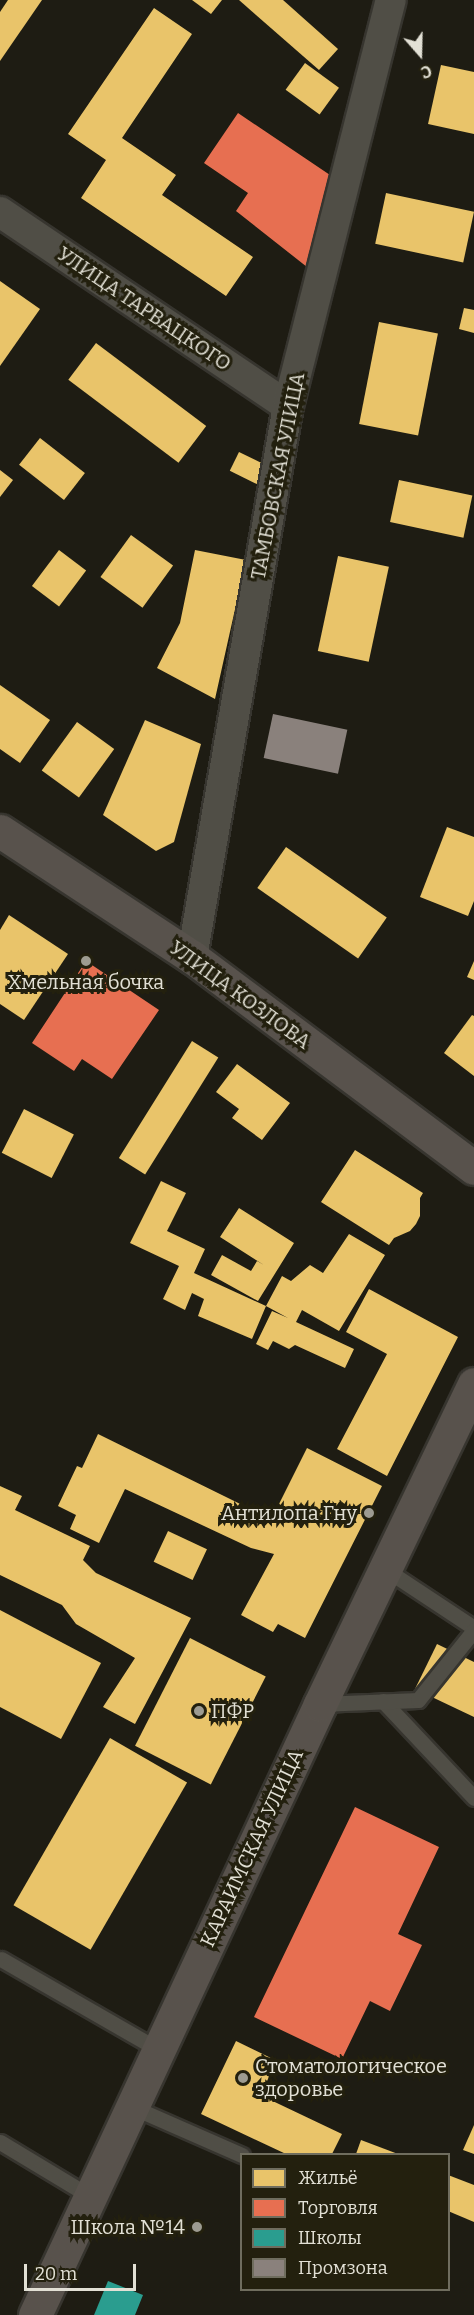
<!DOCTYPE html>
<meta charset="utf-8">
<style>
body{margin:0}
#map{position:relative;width:474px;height:2315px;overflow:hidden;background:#1e1c13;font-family:Bitter,serif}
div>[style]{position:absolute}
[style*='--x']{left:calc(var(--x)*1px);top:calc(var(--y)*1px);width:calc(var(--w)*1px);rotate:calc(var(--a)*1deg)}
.homes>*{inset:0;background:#e9c46a;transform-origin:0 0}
.shops>*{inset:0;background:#e76f51}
.schools>*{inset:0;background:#2a9d8f}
.industry>*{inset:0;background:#8a817c;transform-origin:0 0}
.roads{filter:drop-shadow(2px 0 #37352f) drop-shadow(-2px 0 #37352f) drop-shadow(0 2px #37352f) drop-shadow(0 -2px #37352f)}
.lane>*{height:15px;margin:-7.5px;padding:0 7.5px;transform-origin:7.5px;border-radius:7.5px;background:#504e46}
.street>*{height:30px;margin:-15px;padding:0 15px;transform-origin:15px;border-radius:15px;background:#504e46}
.secondary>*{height:33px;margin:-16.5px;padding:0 16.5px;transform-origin:16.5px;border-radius:16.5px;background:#58524c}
.dots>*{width:16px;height:16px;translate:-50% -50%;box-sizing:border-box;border:3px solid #23200e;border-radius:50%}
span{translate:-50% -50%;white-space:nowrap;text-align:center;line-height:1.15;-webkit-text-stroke:6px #23200e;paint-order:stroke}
.street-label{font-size:20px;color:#e2e0d5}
.poi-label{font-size:20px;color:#e2e0d5}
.right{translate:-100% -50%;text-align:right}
.left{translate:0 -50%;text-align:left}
.legend{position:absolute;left:240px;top:2153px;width:210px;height:138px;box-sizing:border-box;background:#23200e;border:2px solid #6f6d5e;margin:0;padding:8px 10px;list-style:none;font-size:18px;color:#e2e0d5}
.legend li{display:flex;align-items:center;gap:12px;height:30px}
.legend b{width:30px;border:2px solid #6f6d5e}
.north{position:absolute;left:390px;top:24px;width:60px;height:60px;-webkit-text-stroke:4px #23200e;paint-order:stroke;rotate:160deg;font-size:16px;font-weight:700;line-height:24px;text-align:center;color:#e2e0d5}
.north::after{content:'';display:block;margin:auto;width:21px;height:27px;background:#e2e0d5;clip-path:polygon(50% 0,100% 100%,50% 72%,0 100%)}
.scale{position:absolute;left:24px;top:2264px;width:112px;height:27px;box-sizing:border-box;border:3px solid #e2e0d5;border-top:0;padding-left:8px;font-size:18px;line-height:21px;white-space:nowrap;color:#e2e0d5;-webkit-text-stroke:4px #23200e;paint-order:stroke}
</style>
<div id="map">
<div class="homes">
<i style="clip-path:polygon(8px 0,42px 0,0 61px,0 12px)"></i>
<i style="clip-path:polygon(192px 0,222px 0,211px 14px)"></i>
<i style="clip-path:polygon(239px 0,283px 0,338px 49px,319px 70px)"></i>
<i style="clip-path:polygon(154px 8px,192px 34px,122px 138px,176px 175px,162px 195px,253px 257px,226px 296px,81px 198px,106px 160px,68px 134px)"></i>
<i style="left:305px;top:63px;width:42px;height:33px;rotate:36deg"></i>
<i style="clip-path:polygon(441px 65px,474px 72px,474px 134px,428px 124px)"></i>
<i style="left:386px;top:193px;width:90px;height:52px;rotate:12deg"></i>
<i style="clip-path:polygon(0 281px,40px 309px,0 366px)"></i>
<i style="clip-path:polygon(464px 308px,474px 310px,474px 333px,459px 329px)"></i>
<i style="left:379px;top:322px;width:60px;height:104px;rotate:11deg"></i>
<i style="left:96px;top:343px;width:138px;height:46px;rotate:37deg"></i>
<i style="left:40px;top:438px;width:57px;height:34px;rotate:38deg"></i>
<i style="left:239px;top:452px;width:30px;height:21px;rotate:26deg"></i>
<i style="clip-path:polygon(0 470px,13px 480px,0 497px)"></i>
<i style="left:399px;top:480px;width:75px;height:43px;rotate:12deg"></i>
<i style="left:131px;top:535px;width:52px;height:52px;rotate:36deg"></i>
<i style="left:59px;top:550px;width:34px;height:45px;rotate:37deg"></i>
<i style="clip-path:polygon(195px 550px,246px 560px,215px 699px,157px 668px,180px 623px)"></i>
<i style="left:338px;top:556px;width:52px;height:97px;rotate:12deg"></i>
<i style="clip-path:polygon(0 685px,50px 720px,20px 763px,0 749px)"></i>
<i style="clip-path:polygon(145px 720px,201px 744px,174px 842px,156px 851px,103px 815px)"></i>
<i style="left:77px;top:722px;width:46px;height:60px;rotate:36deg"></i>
<i style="clip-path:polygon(447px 827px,474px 837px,474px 901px,468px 916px,420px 897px)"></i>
<i style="left:286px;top:847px;width:123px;height:50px;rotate:35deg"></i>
<i style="clip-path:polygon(9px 915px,68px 954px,24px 1020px,0 1004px,0 930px)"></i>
<i style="clip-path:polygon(474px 961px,474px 980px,467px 977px)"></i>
<i style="clip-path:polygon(472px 1015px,474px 1016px,474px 1076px,444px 1053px)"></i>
<i style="left:192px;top:1041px;width:31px;height:138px;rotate:32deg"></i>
<i style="clip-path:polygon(237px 1064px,290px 1103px,262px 1140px,232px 1118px,239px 1109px,216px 1092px)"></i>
<i style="left:24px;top:1109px;width:56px;height:49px;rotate:27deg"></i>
<i style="clip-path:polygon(355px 1150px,423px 1193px,420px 1198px,420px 1216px,416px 1224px,410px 1231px,394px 1238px,389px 1245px,321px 1202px)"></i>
<i style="clip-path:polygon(161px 1181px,186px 1193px,167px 1231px,205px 1249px,194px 1273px,266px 1306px,252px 1339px,198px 1316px,204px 1299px,192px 1293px,185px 1310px,163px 1299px,179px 1266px,130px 1243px)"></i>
<i style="clip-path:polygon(239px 1208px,294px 1243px,258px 1301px,211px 1275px,222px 1255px,251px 1271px,257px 1261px,264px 1265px,220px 1237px)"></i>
<i style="clip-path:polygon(349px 1234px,385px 1255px,339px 1331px,302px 1310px,296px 1322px,354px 1349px,345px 1368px,295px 1345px,289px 1349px,273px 1341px,268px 1350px,256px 1344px,272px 1311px,288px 1318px,266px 1306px,282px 1276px,291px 1281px,310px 1265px,323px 1273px)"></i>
<i style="clip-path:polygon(369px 1289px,458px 1337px,387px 1476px,337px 1449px,387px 1354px,346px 1332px)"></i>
<i style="clip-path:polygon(98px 1434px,275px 1521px,282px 1516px,295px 1522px,299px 1514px,279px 1504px,307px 1448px,382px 1486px,305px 1638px,278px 1624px,273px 1632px,241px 1615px,274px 1554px,251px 1548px,125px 1489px,99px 1543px,70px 1529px,76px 1515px,58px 1506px,77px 1466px,82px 1468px)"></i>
<i style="clip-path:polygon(0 1486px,22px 1496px,15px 1510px,90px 1546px,83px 1560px,96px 1573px,191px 1618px,135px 1724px,103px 1707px,135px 1658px,76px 1624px,62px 1605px,0 1575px)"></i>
<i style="left:168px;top:1531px;width:43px;height:34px;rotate:25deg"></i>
<i style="clip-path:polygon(0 1610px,101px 1663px,61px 1739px,0 1707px)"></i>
<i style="left:190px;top:1638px;width:85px;height:121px;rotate:27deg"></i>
<i style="clip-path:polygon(437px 1644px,474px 1662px,474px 1717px,415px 1689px)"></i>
<i style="left:110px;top:1738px;width:89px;height:193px;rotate:30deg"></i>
<i style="clip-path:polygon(236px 2041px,277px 2061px,260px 2095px,342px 2134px,332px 2154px,286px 2154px,201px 2114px)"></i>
<i style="clip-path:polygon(474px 2125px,474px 2154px,463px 2150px)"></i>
<i style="clip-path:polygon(361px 2140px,398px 2154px,356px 2154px)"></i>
<i style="clip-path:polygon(448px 2175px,474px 2185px,474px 2222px,448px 2211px)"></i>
</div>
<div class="shops">
<i style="clip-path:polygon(238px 113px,330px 175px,307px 267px,236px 211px,248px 193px,204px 163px)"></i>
<i style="clip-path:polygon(86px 961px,159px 1010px,112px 1079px,82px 1059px,74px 1071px,32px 1043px)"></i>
<i style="clip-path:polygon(355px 1807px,439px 1847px,398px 1934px,422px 1945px,390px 2011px,370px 2001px,342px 2059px,254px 2017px)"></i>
</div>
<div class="schools">
<i style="clip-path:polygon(108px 2281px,143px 2295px,135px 2315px,94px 2315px)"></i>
</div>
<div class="industry">
<i style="left:273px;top:714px;width:76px;height:45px;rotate:12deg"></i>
</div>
<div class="roads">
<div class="lane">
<i style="--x:385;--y:1569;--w:107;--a:33.5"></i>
<i style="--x:383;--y:1701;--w:133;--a:46.8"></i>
<i style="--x:320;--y:1704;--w:98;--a:-2.3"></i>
<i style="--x:418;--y:1700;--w:90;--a:-51.3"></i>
<i style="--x:1;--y:1959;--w:182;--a:29.9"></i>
<i style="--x:132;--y:2107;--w:120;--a:23.6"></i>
<i style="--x:0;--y:2142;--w:106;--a:31.1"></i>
</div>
<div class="street">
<i style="--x:0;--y:212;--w:347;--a:34"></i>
<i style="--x:192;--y:957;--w:559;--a:-80.12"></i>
<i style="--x:288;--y:406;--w:419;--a:-75.8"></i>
</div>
<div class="secondary">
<i style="--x:0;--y:831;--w:230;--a:33.3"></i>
<i style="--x:192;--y:957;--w:352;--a:36.8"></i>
<i style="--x:35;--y:2315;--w:674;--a:-64.99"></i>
<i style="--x:320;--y:1704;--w:355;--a:-64.3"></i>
</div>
</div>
<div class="dots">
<i style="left:86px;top:961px;background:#9d9b91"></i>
<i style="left:369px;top:1513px;background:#9d9b91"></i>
<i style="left:199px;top:1711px;background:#9d9b91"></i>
<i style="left:243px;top:2078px;background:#9d9b91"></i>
<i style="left:197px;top:2227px;background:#9d9b91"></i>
</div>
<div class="street-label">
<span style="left:144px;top:309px;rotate:34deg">УЛИЦА ТАРВАЦКОГО</span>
<span style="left:278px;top:476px;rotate:-79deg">ТАМБОВСКАЯ УЛИЦА</span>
<span style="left:240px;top:995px;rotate:36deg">УЛИЦА КОЗЛОВА</span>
<span style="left:252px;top:1848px;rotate:-65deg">КАРАИМСКАЯ УЛИЦА</span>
</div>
<div class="poi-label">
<span style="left:86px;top:982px">Хмельная бочка</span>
<span class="right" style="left:357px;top:1513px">Антилопа Гну</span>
<span class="left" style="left:211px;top:1711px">ПФР</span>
<span class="left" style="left:255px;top:2078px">Стоматологическое<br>здоровье</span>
<span class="right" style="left:185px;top:2227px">Школа №14</span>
</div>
<ul class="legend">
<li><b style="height:16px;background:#e9c46a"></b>Жильё</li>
<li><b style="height:16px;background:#e76f51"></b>Торговля</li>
<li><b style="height:16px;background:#2a9d8f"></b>Школы</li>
<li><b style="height:16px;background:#8a817c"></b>Промзона</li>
</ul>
<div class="north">С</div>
<div class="scale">20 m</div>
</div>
